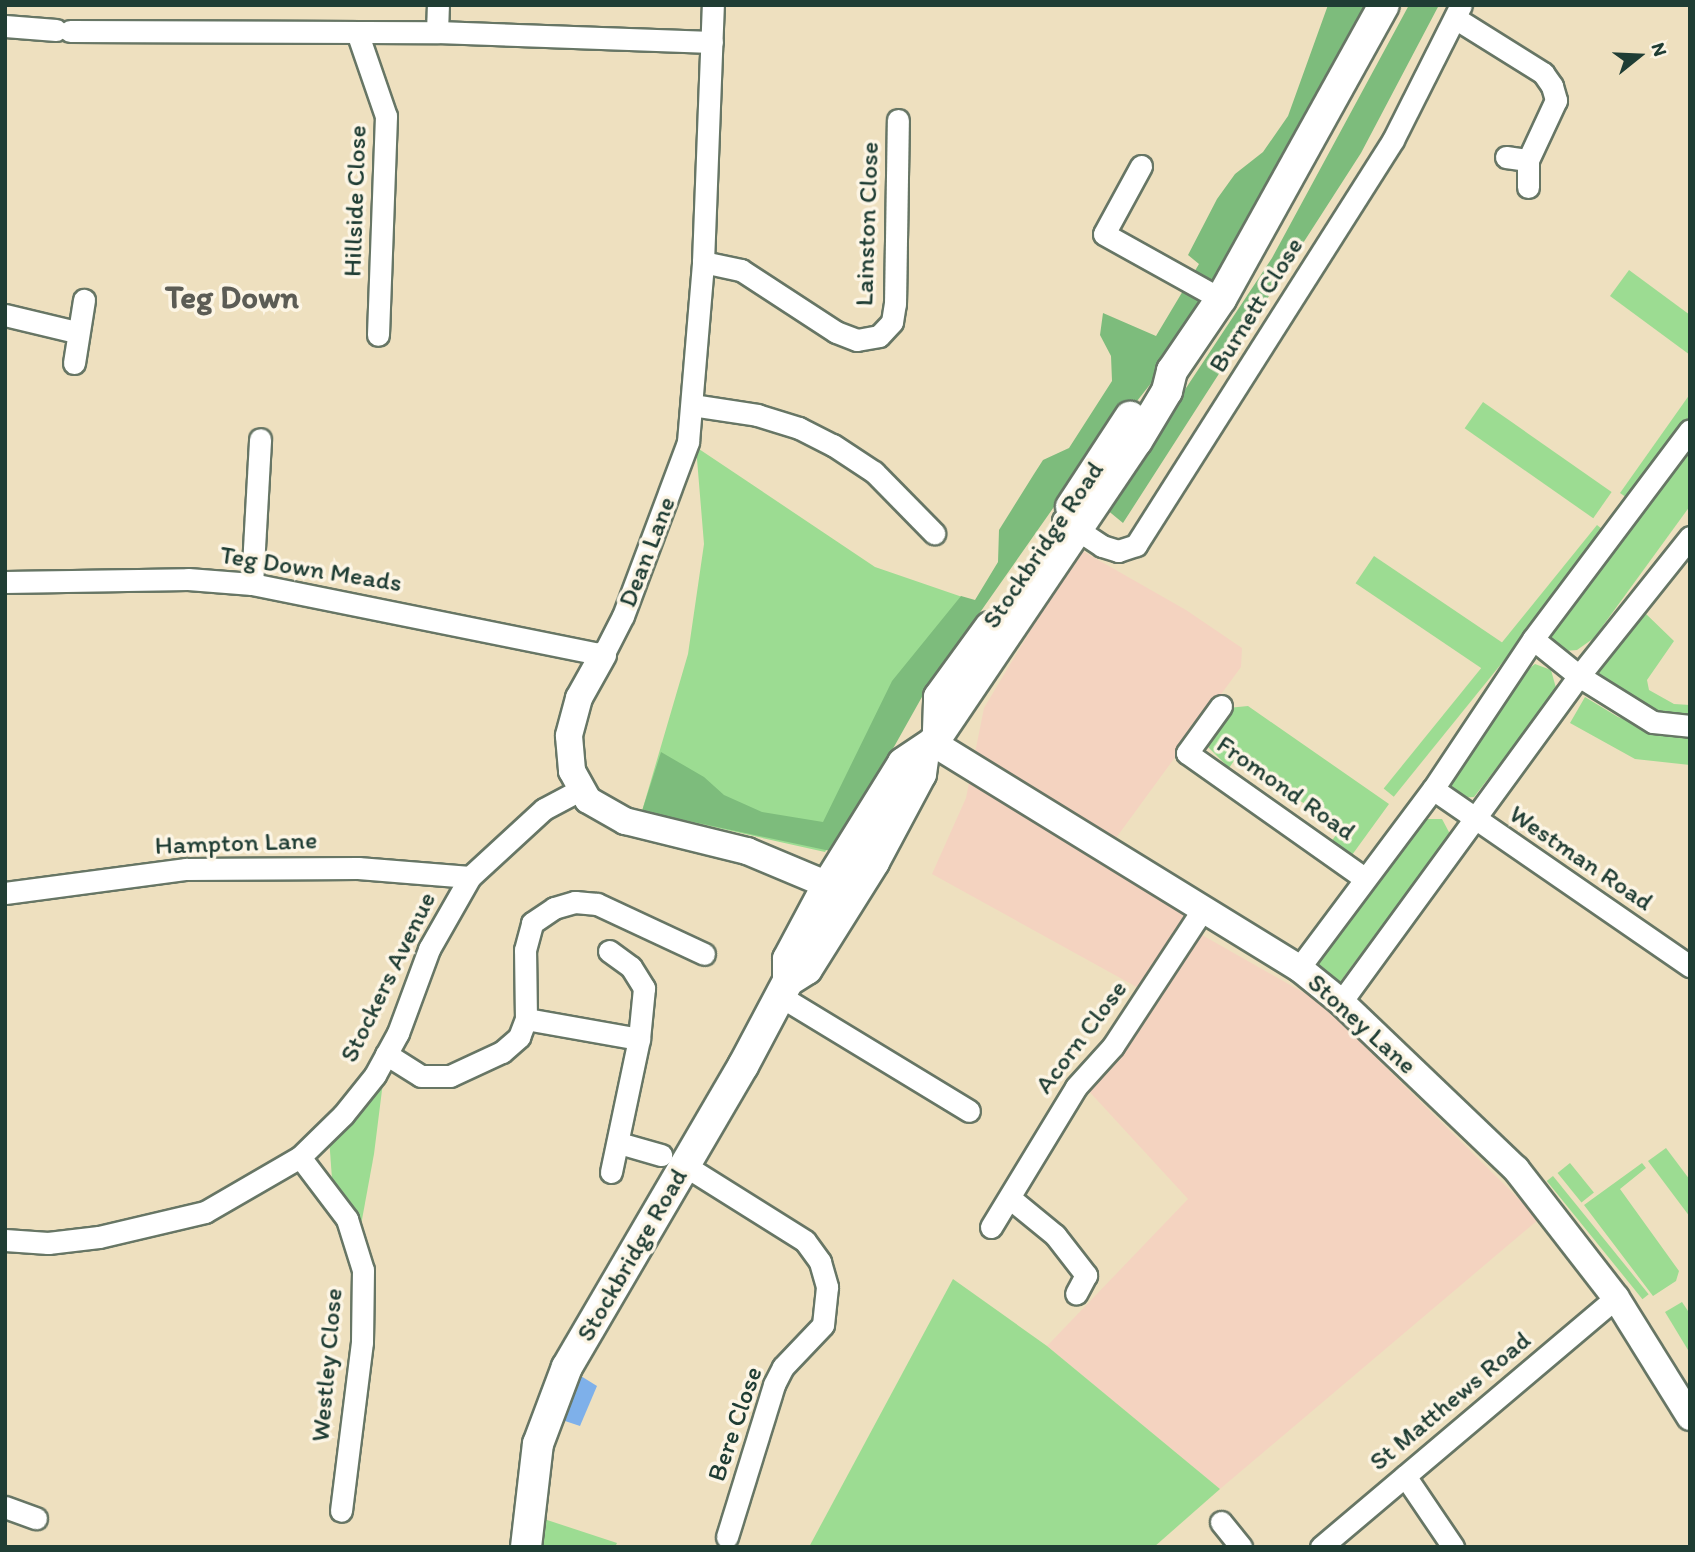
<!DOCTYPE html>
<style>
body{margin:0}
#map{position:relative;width:1695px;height:1552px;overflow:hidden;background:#eee0bf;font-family:Itim,sans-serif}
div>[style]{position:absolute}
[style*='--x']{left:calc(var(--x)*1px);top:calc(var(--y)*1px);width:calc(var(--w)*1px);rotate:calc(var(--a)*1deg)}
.built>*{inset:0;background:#f4d3c0}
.green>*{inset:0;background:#9cdc92;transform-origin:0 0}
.forest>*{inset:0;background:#7dbc7c}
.water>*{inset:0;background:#7eb0ea}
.roads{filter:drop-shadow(2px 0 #677665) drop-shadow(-2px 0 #677665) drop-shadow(0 2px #677665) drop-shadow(0 -2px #677665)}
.minor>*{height:21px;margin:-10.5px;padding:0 10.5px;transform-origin:10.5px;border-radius:10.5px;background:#fff}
.tertiary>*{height:26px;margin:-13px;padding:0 13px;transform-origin:13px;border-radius:13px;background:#fff}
.secondary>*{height:30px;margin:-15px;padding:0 15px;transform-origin:15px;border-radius:15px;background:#fff}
span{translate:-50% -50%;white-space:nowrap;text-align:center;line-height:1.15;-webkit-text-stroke:7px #fcf5e5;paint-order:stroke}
.street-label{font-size:26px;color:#1f3d34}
.district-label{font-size:33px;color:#5c5c55;font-weight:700}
.frame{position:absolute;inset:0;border:7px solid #1f3d34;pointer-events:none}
.north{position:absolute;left:1604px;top:21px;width:70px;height:70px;-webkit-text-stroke:5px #fcf5e5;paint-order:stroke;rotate:72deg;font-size:19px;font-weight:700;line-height:28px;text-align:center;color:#1f3d34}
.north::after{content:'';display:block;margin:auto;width:24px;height:32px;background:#1f3d34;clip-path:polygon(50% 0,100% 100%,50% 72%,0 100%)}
</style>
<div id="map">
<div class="built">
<i style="clip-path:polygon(1079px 549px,1186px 610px,1242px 648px,1241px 667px,1108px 849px,1194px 910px,1142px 990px,932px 874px,966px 798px,984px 708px)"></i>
<i style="clip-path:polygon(1202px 935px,1320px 1002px,1539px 1219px,1220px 1489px,1047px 1346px,1188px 1199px,1086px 1088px)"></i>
</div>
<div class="green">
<i style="clip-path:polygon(1629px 270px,1690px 315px,1690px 355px,1610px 296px)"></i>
<i style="clip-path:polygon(1690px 394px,1690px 415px,1630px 500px,1620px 493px)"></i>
<i style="left:1483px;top:402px;width:157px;height:32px;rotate:35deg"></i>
<i style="clip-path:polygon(1690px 443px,1690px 506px,1594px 638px,1577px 650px,1564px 651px,1551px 642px,1551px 634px)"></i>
<i style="clip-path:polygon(696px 447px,875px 567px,974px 601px,825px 852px,642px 811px,688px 654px,704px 544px)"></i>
<i style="left:1597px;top:525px;width:13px;height:339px;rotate:39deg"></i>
<i style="left:1374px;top:556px;width:155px;height:33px;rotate:34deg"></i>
<i style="clip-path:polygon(1644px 612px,1674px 641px,1647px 680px,1649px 690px,1674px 704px,1690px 705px,1690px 718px,1647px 710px,1592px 675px)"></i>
<i style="clip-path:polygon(1535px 664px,1551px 670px,1556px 688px,1552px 696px,1474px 797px,1457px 798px,1450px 785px,1453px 775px,1522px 674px)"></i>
<i style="clip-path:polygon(1585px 697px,1618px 717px,1673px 736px,1690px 736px,1690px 765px,1635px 759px,1570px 723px)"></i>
<i style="clip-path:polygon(1248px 706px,1389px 804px,1352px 855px,1330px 843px,1340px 830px,1238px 755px,1229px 768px,1208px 747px,1206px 742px,1228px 708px)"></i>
<i style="clip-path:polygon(1426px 819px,1442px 819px,1450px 834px,1337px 986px,1315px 968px,1409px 833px)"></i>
<i style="clip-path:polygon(384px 1074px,374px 1154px,361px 1225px,332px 1179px,329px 1137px)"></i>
<i style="clip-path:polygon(1666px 1148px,1690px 1180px,1690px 1217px,1648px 1161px)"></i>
<i style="left:1570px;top:1163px;width:38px;height:16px;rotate:51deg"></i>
<i style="clip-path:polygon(1642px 1163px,1646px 1168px,1620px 1189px,1679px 1271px,1676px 1281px,1653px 1296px,1584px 1205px)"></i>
<i style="left:1553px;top:1176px;width:152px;height:8px;rotate:51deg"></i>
<i style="clip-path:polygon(953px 1279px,1047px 1346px,1220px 1489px,1154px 1547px,809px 1547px)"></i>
<i style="clip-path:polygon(1682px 1302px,1690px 1314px,1688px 1350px,1665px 1312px)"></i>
<i style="clip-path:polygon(541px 1518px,617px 1543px,615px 1547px,538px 1547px)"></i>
</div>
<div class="forest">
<i style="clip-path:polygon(1328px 5px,1368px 5px,1284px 167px,1163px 368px,1056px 504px,927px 688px,835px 852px,642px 811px,661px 752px,704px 777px,724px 795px,762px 812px,823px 822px,892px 681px,961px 596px,975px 600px,998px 562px,999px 530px,1034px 474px,1043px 460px,1069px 448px,1112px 381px,1111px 356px,1100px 335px,1103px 313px,1156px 336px,1199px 264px,1188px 255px,1217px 199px,1235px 174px,1263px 152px,1288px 116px)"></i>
<i style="clip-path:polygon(1409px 5px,1439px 5px,1361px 153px,1123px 523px,1106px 509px,1272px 258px)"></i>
</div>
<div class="water">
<i style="clip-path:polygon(576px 1373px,597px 1386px,580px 1426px,559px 1419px)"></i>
</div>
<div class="roads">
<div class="minor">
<i style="--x:1455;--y:18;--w:104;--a:32"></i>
<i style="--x:1543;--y:73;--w:16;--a:55"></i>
<i style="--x:1552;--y:86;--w:15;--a:74"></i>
<i style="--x:1556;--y:100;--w:66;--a:115"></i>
<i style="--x:1528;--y:160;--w:27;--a:90"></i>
<i style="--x:5;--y:26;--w:51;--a:4.5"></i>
<i style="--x:70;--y:31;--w:367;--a:0.2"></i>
<i style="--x:437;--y:32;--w:275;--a:2.1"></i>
<i style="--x:357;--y:32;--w:89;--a:71"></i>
<i style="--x:386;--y:116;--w:219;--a:92.1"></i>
<i style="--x:437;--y:32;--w:27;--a:-88"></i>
<i style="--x:1506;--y:157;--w:22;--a:8"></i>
<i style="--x:1141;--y:166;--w:77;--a:118.6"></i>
<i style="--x:1104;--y:234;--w:134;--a:29.1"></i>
<i style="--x:703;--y:262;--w:39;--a:12"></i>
<i style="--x:741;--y:270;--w:113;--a:33.1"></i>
<i style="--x:836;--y:332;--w:22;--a:21"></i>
<i style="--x:857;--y:340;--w:22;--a:-10"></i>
<i style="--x:879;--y:336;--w:19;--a:-47"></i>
<i style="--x:892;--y:322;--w:18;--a:-81"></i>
<i style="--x:895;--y:304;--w:184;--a:-89.1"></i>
<i style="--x:5;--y:315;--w:73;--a:13.5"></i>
<i style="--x:74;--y:363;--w:64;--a:-81"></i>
<i style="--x:692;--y:405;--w:66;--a:8.7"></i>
<i style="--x:757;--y:415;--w:44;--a:17.2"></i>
<i style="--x:799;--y:428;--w:38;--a:27"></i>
<i style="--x:833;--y:445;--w:49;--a:33.4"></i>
<i style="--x:874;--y:472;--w:86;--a:45.5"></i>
<i style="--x:1063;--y:520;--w:47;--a:33.7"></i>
<i style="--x:1102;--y:546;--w:17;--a:17"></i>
<i style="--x:1118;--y:551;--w:19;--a:-18"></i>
<i style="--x:1136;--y:545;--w:480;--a:-57.6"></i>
<i style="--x:1393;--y:140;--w:151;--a:-63.3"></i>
<i style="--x:5;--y:582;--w:183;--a:-0.9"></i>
<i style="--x:188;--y:579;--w:64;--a:4.5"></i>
<i style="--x:252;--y:584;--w:358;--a:11.4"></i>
<i style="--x:603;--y:655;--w:44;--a:-62.9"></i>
<i style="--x:623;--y:616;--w:186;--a:-69.5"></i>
<i style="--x:688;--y:442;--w:181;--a:-85.2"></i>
<i style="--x:703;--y:262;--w:257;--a:-87.8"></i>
<i style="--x:252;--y:584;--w:145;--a:-86.8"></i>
<i style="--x:1533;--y:639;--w:59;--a:38.8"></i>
<i style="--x:1579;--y:676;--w:87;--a:31.9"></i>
<i style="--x:1653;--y:722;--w:37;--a:6"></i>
<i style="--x:1221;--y:706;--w:58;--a:125.9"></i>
<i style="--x:1187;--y:753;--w:217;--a:35.2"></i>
<i style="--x:1433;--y:789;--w:312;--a:34.6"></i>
<i style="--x:5;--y:893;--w:183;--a:-7.6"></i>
<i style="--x:186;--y:869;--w:172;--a:-0.3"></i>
<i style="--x:358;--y:868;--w:112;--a:4.6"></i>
<i style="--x:609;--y:951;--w:27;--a:36"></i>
<i style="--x:631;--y:967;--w:25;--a:58"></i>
<i style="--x:644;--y:988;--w:51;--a:95.6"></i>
<i style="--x:639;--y:1039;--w:136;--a:101.9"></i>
<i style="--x:1299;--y:968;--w:224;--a:-53.2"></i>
<i style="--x:1433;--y:789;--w:180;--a:-56.3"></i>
<i style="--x:1533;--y:639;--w:261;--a:-53.1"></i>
<i style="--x:780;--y:996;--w:221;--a:31.3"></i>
<i style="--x:1341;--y:1002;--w:404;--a:-53.9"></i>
<i style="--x:1579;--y:676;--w:178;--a:-51.4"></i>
<i style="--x:526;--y:1019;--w:115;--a:10"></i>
<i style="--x:386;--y:1054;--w:41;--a:32.2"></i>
<i style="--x:421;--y:1076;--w:29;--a:0"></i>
<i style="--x:450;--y:1076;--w:57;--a:-24.8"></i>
<i style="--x:502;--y:1052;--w:23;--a:-41"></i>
<i style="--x:519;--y:1037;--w:19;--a:-69"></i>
<i style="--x:526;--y:1019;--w:69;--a:-90.8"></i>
<i style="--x:525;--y:950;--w:28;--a:-75"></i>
<i style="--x:532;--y:923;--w:27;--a:-34"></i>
<i style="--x:554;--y:908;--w:22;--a:-16"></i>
<i style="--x:575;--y:902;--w:22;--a:5"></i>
<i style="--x:597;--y:904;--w:118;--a:25"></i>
<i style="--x:619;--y:1143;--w:44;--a:15.9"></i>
<i style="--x:300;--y:1157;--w:78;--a:52.8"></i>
<i style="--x:347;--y:1219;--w:53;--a:72.6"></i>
<i style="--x:363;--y:1270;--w:72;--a:90.8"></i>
<i style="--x:362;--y:1342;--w:170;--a:97.1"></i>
<i style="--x:684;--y:1165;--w:143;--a:32.1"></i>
<i style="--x:805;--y:1241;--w:26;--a:54"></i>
<i style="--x:820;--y:1262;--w:26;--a:74"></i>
<i style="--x:827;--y:1287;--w:38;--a:96"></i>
<i style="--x:823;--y:1325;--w:58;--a:133.6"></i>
<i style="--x:783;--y:1367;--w:20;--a:117"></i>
<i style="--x:774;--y:1385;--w:159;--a:107.2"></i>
<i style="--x:1011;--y:1199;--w:57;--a:39.3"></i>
<i style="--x:1055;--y:1235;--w:51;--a:52.2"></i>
<i style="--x:1086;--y:1275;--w:21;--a:118"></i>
<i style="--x:991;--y:1227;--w:164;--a:-58.7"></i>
<i style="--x:1076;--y:1087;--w:55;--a:-47.9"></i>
<i style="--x:1113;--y:1046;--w:160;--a:-56.7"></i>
<i style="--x:5;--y:1240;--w:43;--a:4"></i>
<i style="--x:48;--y:1243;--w:51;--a:-6.7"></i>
<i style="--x:99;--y:1237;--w:109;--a:-13.3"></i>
<i style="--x:205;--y:1212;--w:110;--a:-30.1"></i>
<i style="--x:300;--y:1157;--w:60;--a:-44.3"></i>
<i style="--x:343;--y:1115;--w:51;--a:-51.3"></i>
<i style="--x:375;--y:1075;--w:48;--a:-61.3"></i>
<i style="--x:398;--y:1033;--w:90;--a:-69.7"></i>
<i style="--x:429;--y:949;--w:83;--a:-60.3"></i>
<i style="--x:470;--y:877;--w:100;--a:-42.6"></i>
<i style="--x:544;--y:809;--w:40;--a:-28"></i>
<i style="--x:1405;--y:1476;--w:86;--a:55.9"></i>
<i style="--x:5;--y:1507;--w:33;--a:20"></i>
<i style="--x:1221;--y:1522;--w:32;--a:51"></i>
<i style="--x:1321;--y:1547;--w:386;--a:-40.2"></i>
</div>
<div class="tertiary">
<i style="--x:603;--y:655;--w:49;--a:119.2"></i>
<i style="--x:579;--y:698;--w:39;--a:105"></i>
<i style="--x:569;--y:736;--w:35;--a:85"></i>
<i style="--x:572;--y:771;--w:33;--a:61"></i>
<i style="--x:588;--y:800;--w:43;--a:29.6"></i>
<i style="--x:625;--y:821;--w:126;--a:13.8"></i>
<i style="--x:747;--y:851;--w:106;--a:22.7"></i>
<i style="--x:933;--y:743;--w:430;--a:31.6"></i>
<i style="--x:1299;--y:968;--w:54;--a:39"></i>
<i style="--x:1341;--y:1002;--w:242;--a:43.7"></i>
<i style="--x:1516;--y:1169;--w:163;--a:52.2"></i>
<i style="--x:1616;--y:1298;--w:140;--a:58.1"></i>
</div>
<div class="secondary">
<i style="--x:1071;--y:507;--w:108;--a:-56.8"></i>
<i style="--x:938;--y:730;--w:33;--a:-88"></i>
<i style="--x:939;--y:697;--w:87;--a:-53.9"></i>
<i style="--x:788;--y:981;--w:22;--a:-32"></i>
<i style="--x:807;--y:969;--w:126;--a:-57.9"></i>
<i style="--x:874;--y:862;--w:100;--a:-61.9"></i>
<i style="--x:921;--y:774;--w:21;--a:-82"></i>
<i style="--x:526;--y:1547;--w:104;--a:-83.4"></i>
<i style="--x:538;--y:1444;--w:82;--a:-69.4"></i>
<i style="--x:567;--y:1367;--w:349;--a:-59.7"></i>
<i style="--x:743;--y:1066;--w:96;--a:-62.1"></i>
<i style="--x:788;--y:981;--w:22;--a:-90"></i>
<i style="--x:788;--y:959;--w:85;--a:-61.9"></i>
<i style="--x:828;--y:884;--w:142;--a:-58.2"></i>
<i style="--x:903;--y:763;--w:36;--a:-34"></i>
<i style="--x:933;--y:743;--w:364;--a:-56"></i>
<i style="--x:1137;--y:441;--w:58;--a:-59"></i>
<i style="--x:1167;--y:391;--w:21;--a:-76"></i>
<i style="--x:1172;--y:371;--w:87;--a:-55.8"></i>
<i style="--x:1221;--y:299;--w:336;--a:-61"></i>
</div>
</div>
<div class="street-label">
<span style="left:355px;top:201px;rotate:-88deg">Hillside Close</span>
<span style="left:867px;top:224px;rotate:-88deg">Lainston Close</span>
<span style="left:1256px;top:305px;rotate:-58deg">Burnett Close</span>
<span style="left:1043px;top:545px;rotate:-56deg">Stockbridge Road</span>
<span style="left:647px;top:552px;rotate:-69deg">Dean Lane</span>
<span style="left:311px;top:569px;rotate:9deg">Teg Down Meads</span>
<span style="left:1286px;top:788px;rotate:35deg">Fromond Road</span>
<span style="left:236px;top:843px;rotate:-2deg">Hampton Lane</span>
<span style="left:1581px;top:858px;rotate:34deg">Westman Road</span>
<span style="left:388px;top:977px;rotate:-64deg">Stockers Avenue</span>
<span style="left:1362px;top:1024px;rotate:42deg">Stoney Lane</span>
<span style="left:1081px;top:1037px;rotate:-53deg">Acorn Close</span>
<span style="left:632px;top:1255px;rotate:-60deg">Stockbridge Road</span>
<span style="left:327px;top:1365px;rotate:-85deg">Westley Close</span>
<span style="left:1450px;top:1401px;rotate:-40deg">St Matthews Road</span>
<span style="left:735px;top:1424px;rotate:-71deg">Bere Close</span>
</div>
<div class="district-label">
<span style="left:232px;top:297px">Teg Down</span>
</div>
<div class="frame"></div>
<div class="north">N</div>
</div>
